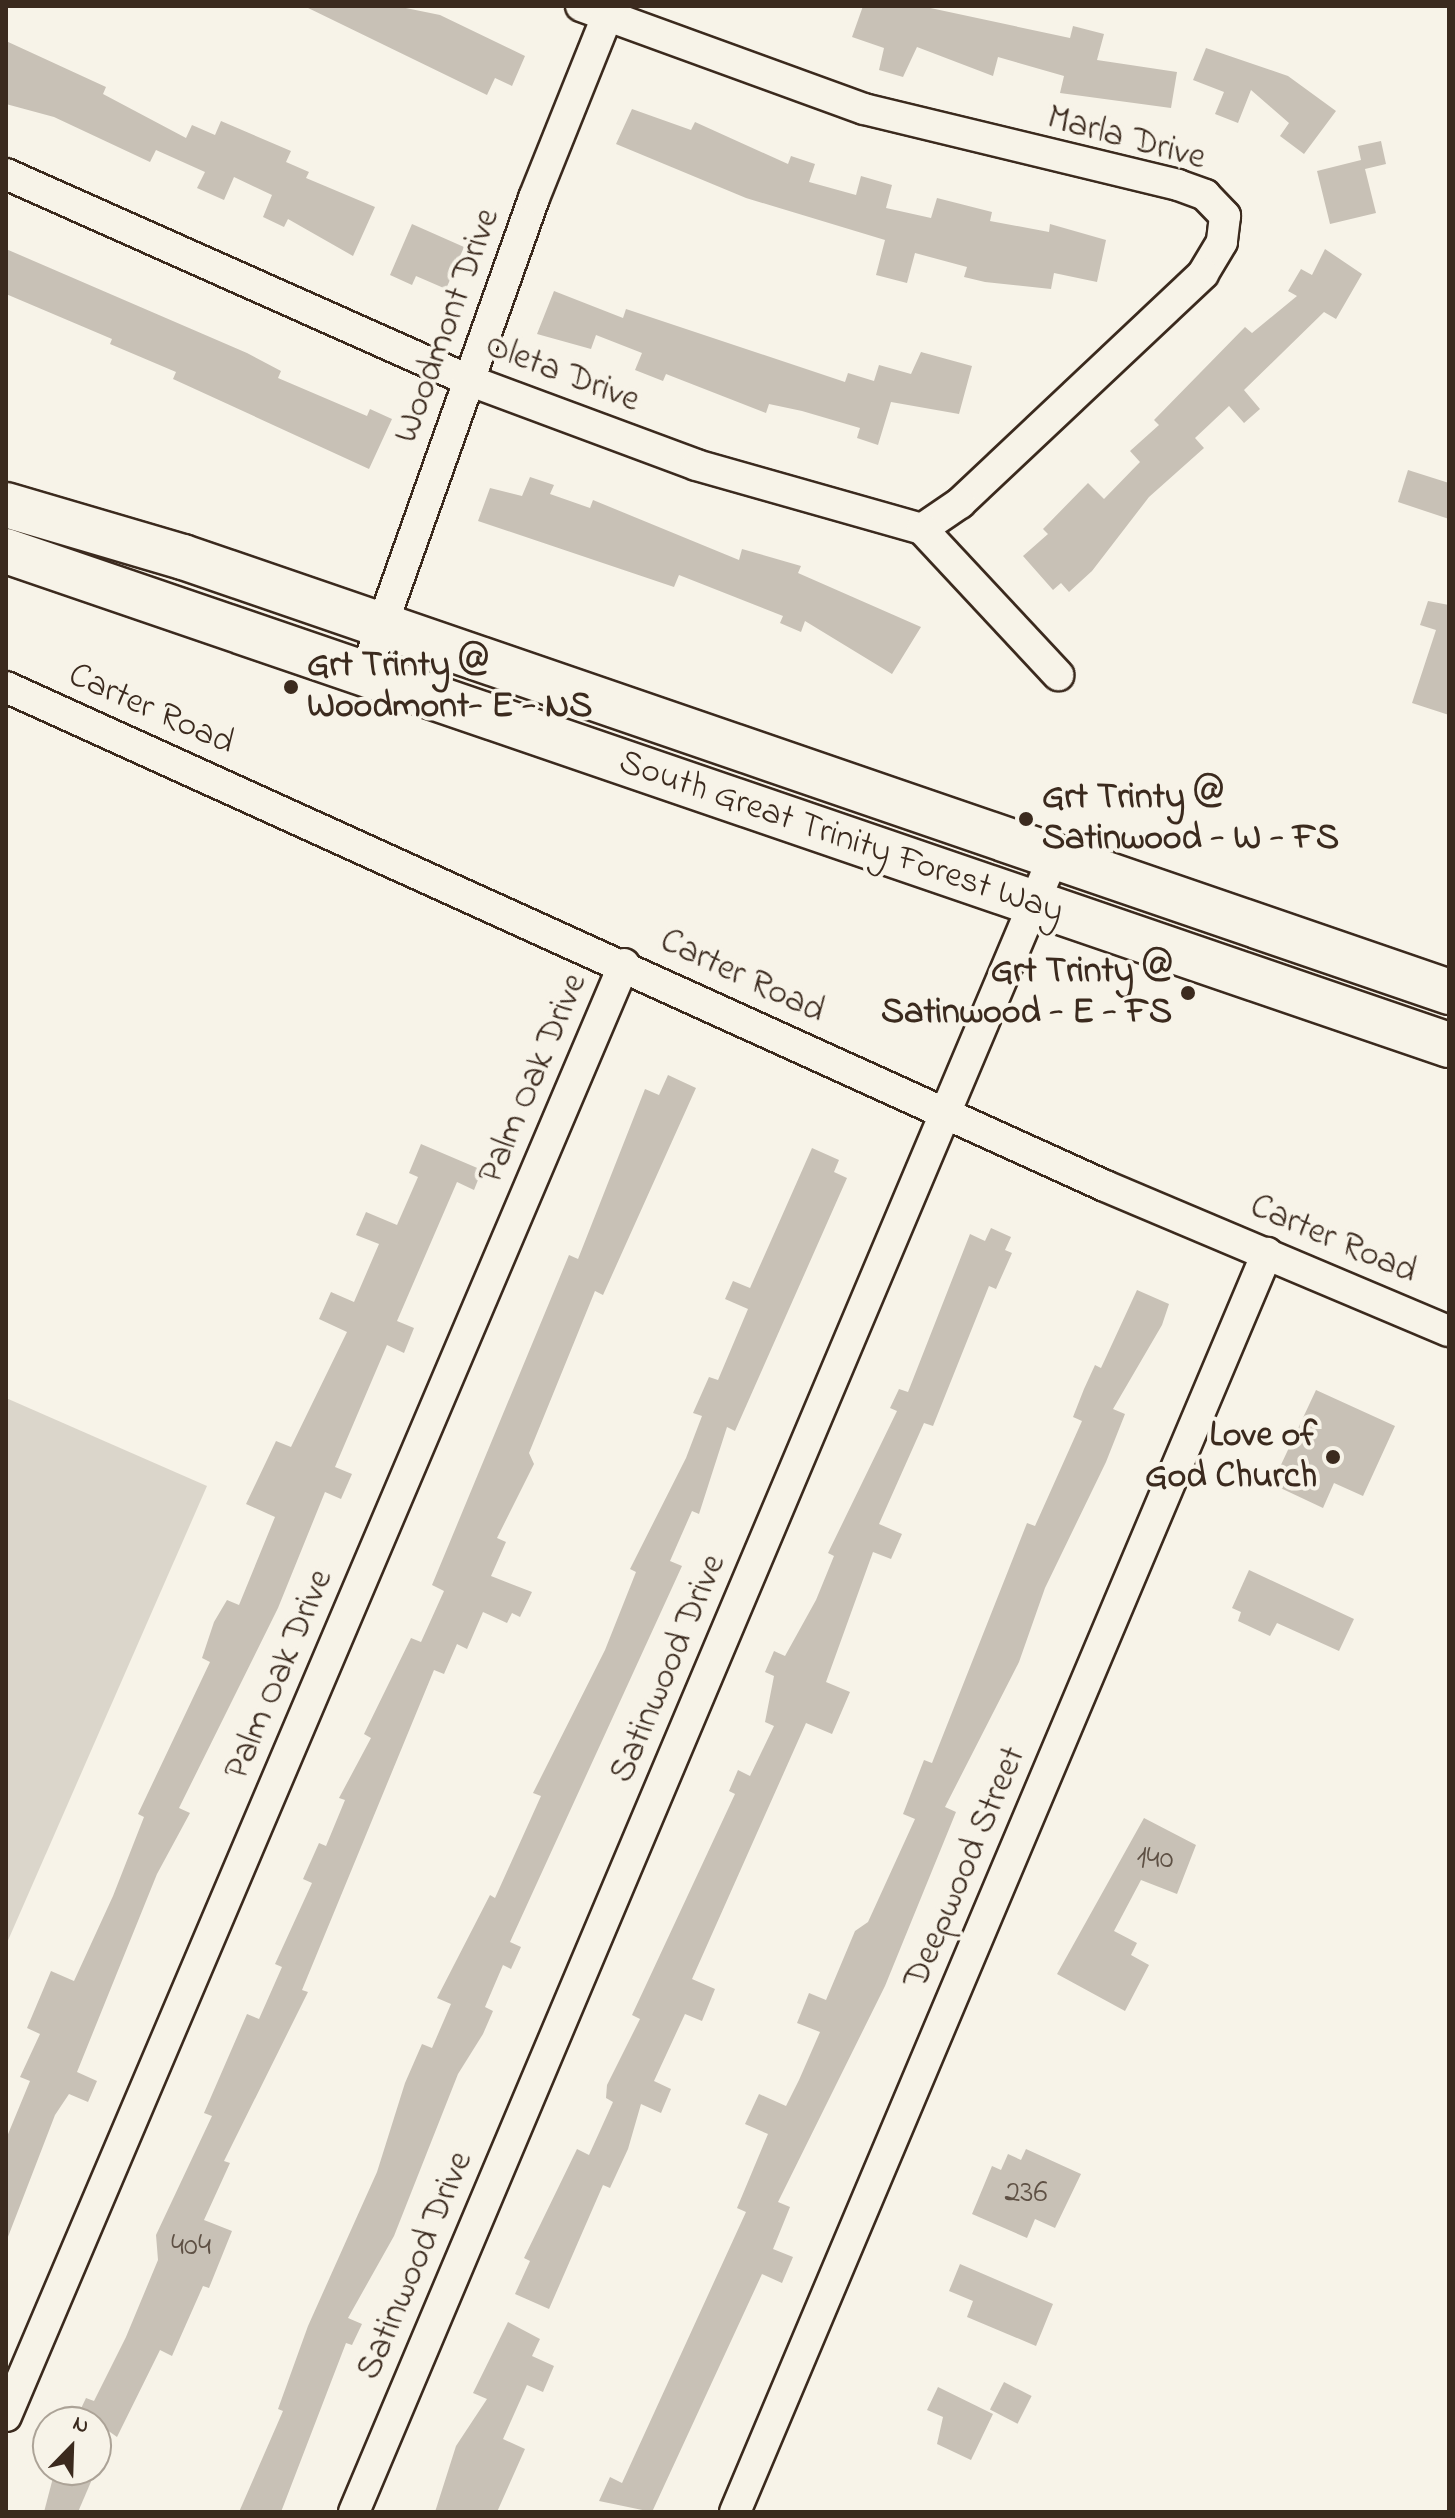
<!DOCTYPE html>
<style>
body{margin:0}
#map{position:relative;width:1455px;height:2518px;overflow:hidden;background:#f7f3e8;font-family:"Indie Flower",sans-serif}
div>[style]{position:absolute}
[style*='--x']{left:calc(var(--x)*1px);top:calc(var(--y)*1px);width:calc(var(--w)*1px);rotate:calc(var(--a)*1deg)}
.green>*{inset:0;background:#dbd6cb}
.building>*{inset:0;background:#c8c1b6;transform-origin:0 0}
.roads{filter:drop-shadow(2px 0 #3b2a1e) drop-shadow(-2px 0 #3b2a1e) drop-shadow(0 2px #3b2a1e) drop-shadow(0 -2px #3b2a1e)}
.street>*{height:30px;margin:-15px;padding:0 15px;transform-origin:15px;border-radius:15px;background:#f7f3e8}
.primary>*{height:44px;margin:-22px;padding:0 22px;transform-origin:22px;border-radius:22px;background:#f7f3e8}
.dots>*{width:22px;height:22px;translate:-50% -50%;box-sizing:border-box;border:4px solid #f7f3e8;border-radius:50%}
span{translate:-50% -50%;white-space:nowrap;text-align:center;line-height:1.15;-webkit-text-stroke:8px #f7f3e8;paint-order:stroke}
.number-label{font-size:32px;color:#5e5044}
.number-label span{-webkit-text-stroke-width:0}
.street-label{font-size:36px;color:#3b2a1e}
.poi-label{font-size:36px;color:#3b2a1e;font-weight:700}
.left{translate:0 -50%;text-align:left}
.right{translate:-100% -50%;text-align:right}
.frame{position:absolute;inset:0;border:8px solid #3b2a1e;pointer-events:none}
.north{position:absolute;left:32px;top:2406px;width:80px;height:80px;box-sizing:border-box;background:#f7f3e8;border:2px solid #aca397;border-radius:50%;rotate:23deg;font-size:22px;font-weight:700;line-height:32px;text-align:center;color:#3b2a1e}
.north::after{content:'';display:block;margin:auto;width:28px;height:36px;background:#3b2a1e;clip-path:polygon(50% 0,100% 100%,50% 72%,0 100%)}
</style>
<div id="map">
<div class="green">
<i style="clip-path:polygon(6px 1398px,207px 1486px,6px 1945px)"></i>
</div>
<div class="building">
<i style="clip-path:polygon(304px 6px,396px 6px,440px 15px,525px 56px,512px 86px,495px 78px,487px 95px)"></i>
<i style="clip-path:polygon(863px 6px,921px 6px,1070px 38px,1073px 26px,1104px 34px,1097px 60px,1177px 72px,1171px 108px,1060px 93px,1064px 76px,998px 57px,993px 76px,917px 47px,903px 77px,879px 70px,884px 48px,852px 37px)"></i>
<i style="clip-path:polygon(6px 41px,106px 87px,103px 94px,186px 138px,192px 125px,215px 135px,221px 121px,291px 151px,286px 162px,309px 172px,306px 178px,375px 207px,353px 256px,288px 219px,284px 227px,263px 217px,272px 195px,234px 177px,224px 200px,197px 188px,205px 172px,156px 150px,150px 162px,54px 117px,6px 104px)"></i>
<i style="clip-path:polygon(1206px 48px,1288px 76px,1336px 111px,1304px 154px,1280px 136px,1289px 123px,1251px 90px,1238px 123px,1215px 114px,1224px 92px,1193px 80px)"></i>
<i style="clip-path:polygon(632px 109px,691px 130px,695px 122px,788px 164px,791px 156px,815px 164px,809px 182px,856px 195px,861px 176px,892px 185px,886px 208px,931px 218px,937px 198px,992px 212px,990px 221px,1049px 232px,1050px 224px,1106px 240px,1097px 282px,1054px 273px,1051px 289px,985px 282px,964px 277px,967px 267px,915px 253px,907px 283px,876px 275px,885px 240px,746px 198px,616px 144px)"></i>
<i style="clip-path:polygon(1381px 141px,1386px 164px,1365px 169px,1376px 213px,1330px 224px,1317px 171px,1361px 160px,1358px 146px)"></i>
<i style="clip-path:polygon(412px 224px,464px 247px,446px 289px,416px 276px,412px 285px,390px 275px)"></i>
<i style="clip-path:polygon(6px 249px,247px 353px,281px 371px,278px 378px,367px 416px,370px 409px,392px 419px,369px 469px,173px 379px,176px 372px,110px 344px,112px 339px,6px 294px)"></i>
<i style="clip-path:polygon(1325px 249px,1362px 274px,1336px 319px,1324px 312px,1244px 390px,1260px 409px,1244px 423px,1229px 406px,1195px 438px,1204px 448px,1149px 497px,1092px 571px,1069px 592px,1061px 583px,1053px 590px,1023px 556px,1048px 534px,1043px 529px,1088px 483px,1104px 499px,1140px 462px,1130px 451px,1159px 425px,1154px 420px,1245px 327px,1252px 333px,1297px 296px,1288px 291px,1301px 269px,1312px 275px)"></i>
<i style="clip-path:polygon(554px 291px,623px 318px,626px 309px,845px 382px,848px 373px,874px 381px,879px 365px,911px 374px,921px 352px,972px 366px,959px 414px,891px 402px,878px 445px,857px 438px,860px 428px,802px 411px,769px 404px,766px 413px,666px 374px,663px 381px,635px 370px,642px 353px,596px 335px,591px 349px,537px 334px)"></i>
<i style="clip-path:polygon(1408px 470px,1449px 483px,1449px 519px,1398px 502px)"></i>
<i style="clip-path:polygon(530px 477px,554px 485px,550px 494px,590px 508px,593px 500px,739px 560px,742px 549px,801px 566px,798px 573px,921px 627px,892px 674px,805px 621px,801px 632px,780px 623px,783px 616px,679px 575px,674px 587px,478px 521px,490px 488px,522px 496px)"></i>
<i style="clip-path:polygon(1428px 601px,1449px 605px,1449px 715px,1412px 703px,1436px 630px,1420px 625px)"></i>
<i style="clip-path:polygon(668px 1075px,696px 1088px,603px 1295px,595px 1291px,529px 1453px,534px 1464px,497px 1538px,506px 1542px,491px 1576px,532px 1592px,520px 1617px,512px 1613px,507px 1623px,483px 1612px,467px 1649px,457px 1644px,444px 1674px,434px 1670px,302px 1990px,308px 1992px,224px 2161px,230px 2163px,204px 2220px,232px 2231px,209px 2288px,203px 2286px,172px 2356px,160px 2350px,117px 2437px,96px 2422px,76px 2419px,86px 2398px,94px 2401px,126px 2337px,158px 2260px,156px 2235px,212px 2116px,204px 2113px,247px 2014px,259px 2019px,282px 1967px,275px 1964px,312px 1883px,303px 1879px,319px 1843px,326px 1846px,345px 1800px,339px 1798px,371px 1738px,364px 1734px,411px 1638px,421px 1642px,444px 1591px,432px 1585px,569px 1255px,578px 1259px,645px 1089px,659px 1095px)"></i>
<i style="clip-path:polygon(421px 1144px,482px 1170px,474px 1190px,457px 1182px,397px 1321px,414px 1328px,404px 1353px,387px 1345px,335px 1467px,352px 1474px,341px 1499px,325px 1492px,278px 1608px,179px 1808px,190px 1813px,157px 1874px,77px 2072px,97px 2081px,88px 2102px,69px 2094px,55px 2115px,6px 2242px,6px 2139px,30px 2081px,20px 2077px,40px 2034px,27px 2028px,51px 1971px,74px 1981px,113px 1896px,144px 1817px,138px 1814px,210px 1662px,202px 1658px,214px 1622px,227px 1600px,239px 1605px,275px 1517px,246px 1504px,276px 1441px,291px 1447px,347px 1332px,319px 1319px,331px 1292px,354px 1302px,379px 1244px,356px 1235px,366px 1212px,397px 1225px,418px 1177px,409px 1173px)"></i>
<i style="clip-path:polygon(812px 1148px,839px 1160px,834px 1172px,847px 1178px,735px 1431px,727px 1427px,699px 1514px,692px 1511px,670px 1561px,682px 1566px,510px 1942px,521px 1947px,511px 1969px,503px 1965px,485px 2007px,493px 2011px,483px 2034px,458px 2074px,394px 2236px,348px 2318px,362px 2324px,352px 2345px,346px 2343px,281px 2512px,239px 2512px,283px 2411px,278px 2409px,308px 2326px,377px 2172px,405px 2083px,422px 2044px,432px 2048px,451px 2004px,437px 1998px,490px 1895px,495px 1898px,541px 1796px,533px 1793px,605px 1650px,636px 1572px,630px 1569px,686px 1458px,702px 1416px,693px 1413px,709px 1377px,718px 1380px,748px 1309px,725px 1299px,733px 1281px,750px 1288px)"></i>
<i style="clip-path:polygon(991px 1228px,1011px 1237px,1005px 1250px,1012px 1253px,996px 1289px,989px 1286px,933px 1426px,924px 1423px,879px 1524px,902px 1534px,891px 1559px,873px 1552px,826px 1682px,850px 1692px,832px 1734px,806px 1723px,692px 1979px,715px 1989px,702px 2021px,685px 2014px,654px 2081px,671px 2089px,661px 2113px,641px 2104px,628px 2149px,610px 2188px,603px 2185px,549px 2309px,515px 2294px,530px 2261px,524px 2258px,577px 2149px,589px 2155px,613px 2102px,606px 2098px,607px 2085px,640px 2019px,632px 2015px,735px 1794px,729px 1791px,738px 1770px,750px 1776px,774px 1726px,765px 1722px,774px 1676px,765px 1672px,774px 1651px,785px 1656px,816px 1600px,834px 1556px,828px 1553px,897px 1411px,890px 1408px,899px 1389px,908px 1392px,970px 1234px,985px 1241px)"></i>
<i style="clip-path:polygon(1137px 1290px,1169px 1304px,1162px 1325px,1113px 1409px,1125px 1414px,1106px 1462px,1045px 1588px,1019px 1662px,945px 1807px,956px 1812px,885px 1986px,778px 2202px,790px 2207px,773px 2249px,793px 2257px,782px 2283px,762px 2274px,652px 2512px,599px 2501px,610px 2477px,622px 2483px,746px 2212px,737px 2208px,768px 2134px,745px 2124px,759px 2094px,786px 2106px,799px 2080px,820px 2032px,797px 2023px,809px 1993px,826px 2000px,855px 1931px,868px 1922px,915px 1819px,903px 1814px,924px 1760px,932px 1763px,1027px 1523px,1035px 1526px,1082px 1421px,1073px 1417px,1084px 1389px,1095px 1365px,1101px 1368px)"></i>
<i style="clip-path:polygon(1316px 1390px,1395px 1426px,1363px 1496px,1334px 1483px,1323px 1508px,1272px 1484px)"></i>
<i style="clip-path:polygon(1249px 1570px,1354px 1619px,1339px 1651px,1277px 1623px,1270px 1636px,1238px 1621px,1241px 1612px,1232px 1608px)"></i>
<i style="clip-path:polygon(1144px 1818px,1196px 1845px,1177px 1894px,1141px 1880px,1114px 1931px,1137px 1943px,1131px 1955px,1149px 1965px,1125px 2011px,1057px 1974px)"></i>
<i style="clip-path:polygon(1026px 2149px,1081px 2174px,1055px 2228px,1035px 2219px,1027px 2238px,972px 2214px,992px 2166px,1001px 2170px,1008px 2154px,1021px 2160px)"></i>
<i style="clip-path:polygon(960px 2264px,1053px 2304px,1036px 2346px,967px 2317px,973px 2301px,949px 2291px)"></i>
<i style="clip-path:polygon(508px 2322px,540px 2339px,532px 2356px,554px 2366px,543px 2392px,527px 2385px,503px 2439px,525px 2449px,497px 2512px,435px 2512px,456px 2446px,487px 2399px,473px 2393px)"></i>
<i style="left:1004px;top:2382px;width:31px;height:31px;rotate:27deg"></i>
<i style="clip-path:polygon(938px 2387px,993px 2414px,971px 2460px,937px 2444px,943px 2417px,927px 2410px)"></i>
<i style="clip-path:polygon(55px 2470px,96px 2470px,78px 2512px,44px 2512px)"></i>
</div>
<div class="roads">
<div class="street">
<i style="--x:581;--y:6;--w:301;--a:20"></i>
<i style="--x:864;--y:109;--w:323;--a:13.6"></i>
<i style="--x:1178;--y:185;--w:29;--a:20"></i>
<i style="--x:1205;--y:195;--w:29;--a:46"></i>
<i style="--x:1225;--y:216;--w:26;--a:97"></i>
<i style="--x:1222;--y:242;--w:37;--a:121"></i>
<i style="--x:1203;--y:274;--w:334;--a:136.7"></i>
<i style="--x:960;--y:503;--w:46;--a:145.6"></i>
<i style="--x:6;--y:174;--w:506;--a:24.03"></i>
<i style="--x:468;--y:380;--w:243;--a:20.4"></i>
<i style="--x:696;--y:465;--w:235;--a:15.8"></i>
<i style="--x:922;--y:529;--w:200;--a:47"></i>
<i style="--x:364;--y:676;--w:507;--a:-70.42"></i>
<i style="--x:534;--y:198;--w:207;--a:-68.1"></i>
<i style="--x:6;--y:687;--w:1207;--a:24.42"></i>
<i style="--x:1105;--y:1186;--w:373;--a:22.9"></i>
<i style="--x:6;--y:2416;--w:1578;--a:-66.94"></i>
<i style="--x:354;--y:2512;--w:1798;--a:-67.09"></i>
<i style="--x:735;--y:2512;--w:1367;--a:-67.09"></i>
</div>
<div class="primary">
<i style="--x:6;--y:505;--w:184;--a:16.4"></i>
<i style="--x:183;--y:557;--w:1339;--a:18.96"></i>
<i style="--x:6;--y:551;--w:1525;--a:18.9"></i>
</div>
</div>
<div class="dots">
<i style="left:291px;top:687px;background:#3b2a1e"></i>
<i style="left:1026px;top:819px;background:#3b2a1e"></i>
<i style="left:1188px;top:993px;background:#3b2a1e"></i>
<i style="left:1333px;top:1457px;background:#3b2a1e"></i>
</div>
<div class="number-label">
<span style="left:1155px;top:1860px">140</span>
<span style="left:1026px;top:2194px">236</span>
<span style="left:191px;top:2247px">404</span>
</div>
<div class="street-label">
<span style="left:1126px;top:139px;rotate:15deg">Marla Drive</span>
<span style="left:448px;top:326px;rotate:-70deg">Woodmont Drive</span>
<span style="left:562px;top:374px;rotate:21deg">Oleta Drive</span>
<span style="left:151px;top:710px;rotate:24deg">Carter Road</span>
<span style="left:841px;top:838px;rotate:19deg">South Great Trinity Forest Way</span>
<span style="left:742px;top:977px;rotate:25deg">Carter Road</span>
<span style="left:534px;top:1079px;rotate:-67deg">Palm Oak Drive</span>
<span style="left:1333px;top:1240px;rotate:23deg">Carter Road</span>
<span style="left:669px;top:1669px;rotate:-67deg">Satinwood Drive</span>
<span style="left:280px;top:1675px;rotate:-67deg">Palm Oak Drive</span>
<span style="left:966px;top:1868px;rotate:-67deg">Deepwood Street</span>
<span style="left:416px;top:2266px;rotate:-67deg">Satinwood Drive</span>
</div>
<div class="poi-label">
<span class="left" style="left:307px;top:687px">Grt Trinty @<br>Woodmont- E - NS</span>
<span class="left" style="left:1042px;top:819px">Grt Trinty @<br>Satinwood - W - FS</span>
<span class="right" style="left:1172px;top:993px">Grt Trinty @<br>Satinwood - E - FS</span>
<span class="right" style="left:1317px;top:1457px">Love of<br>God Church</span>
</div>
<div class="frame"></div>
<div class="north">N</div>
</div>
